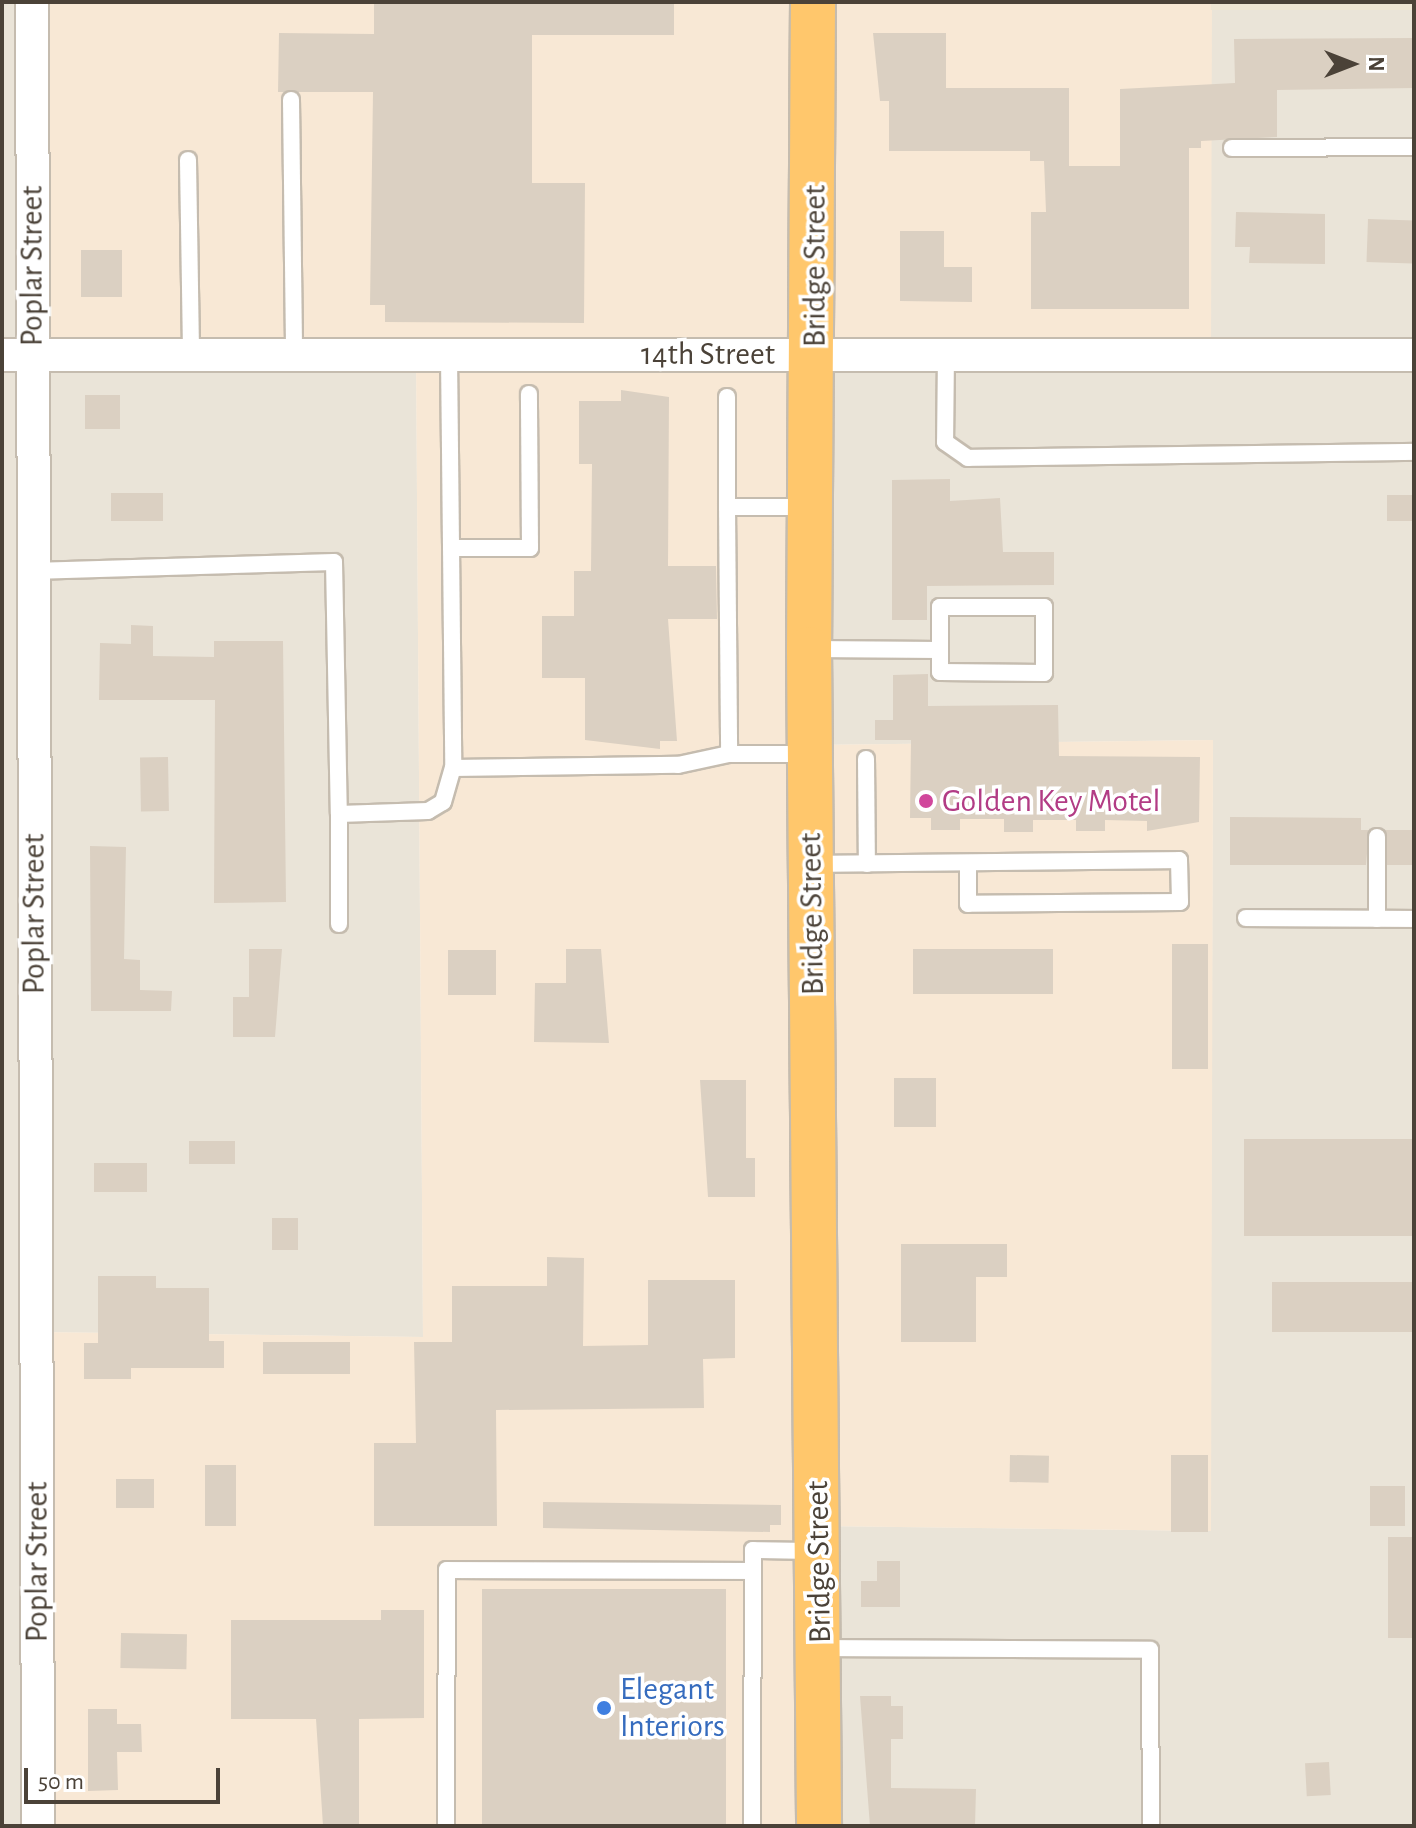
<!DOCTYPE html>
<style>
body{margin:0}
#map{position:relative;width:1416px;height:1828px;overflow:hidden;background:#f6f2ea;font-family:"Alegreya Sans",sans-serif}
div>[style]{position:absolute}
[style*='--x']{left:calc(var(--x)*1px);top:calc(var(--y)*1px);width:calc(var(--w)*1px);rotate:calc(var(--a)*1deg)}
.residential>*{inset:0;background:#eae4d8}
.commercial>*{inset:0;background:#f8e8d5}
.education>*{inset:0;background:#efe6d4;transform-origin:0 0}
.building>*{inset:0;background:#dbd0c2;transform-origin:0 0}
.roads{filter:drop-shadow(2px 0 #c5bcaf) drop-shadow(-2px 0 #c5bcaf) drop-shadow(0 2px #c5bcaf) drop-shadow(0 -2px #c5bcaf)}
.lane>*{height:16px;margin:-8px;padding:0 8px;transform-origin:8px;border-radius:8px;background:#fff}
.street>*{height:32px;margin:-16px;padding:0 16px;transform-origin:16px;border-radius:16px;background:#fff}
.highway>*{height:44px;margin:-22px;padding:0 22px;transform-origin:22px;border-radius:22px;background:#ffc76c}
.dots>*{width:22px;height:22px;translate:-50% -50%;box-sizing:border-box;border:4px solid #fff;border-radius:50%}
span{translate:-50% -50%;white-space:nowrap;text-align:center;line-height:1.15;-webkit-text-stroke:7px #fff;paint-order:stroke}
.street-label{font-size:32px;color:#4b4238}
.hotel-label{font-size:32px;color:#b23c85}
.left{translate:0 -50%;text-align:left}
.shop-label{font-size:32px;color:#366cbe}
.frame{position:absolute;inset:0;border:4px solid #4b4238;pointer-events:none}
.north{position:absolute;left:1312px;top:24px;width:80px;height:80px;-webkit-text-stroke:6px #fff;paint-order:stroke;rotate:90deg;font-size:22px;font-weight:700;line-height:32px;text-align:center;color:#4b4238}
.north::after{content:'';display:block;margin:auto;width:28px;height:36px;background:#4b4238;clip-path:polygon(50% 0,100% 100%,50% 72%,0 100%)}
.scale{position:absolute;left:24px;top:1768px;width:196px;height:36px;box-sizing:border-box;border:4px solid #4b4238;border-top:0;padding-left:10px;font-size:24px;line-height:28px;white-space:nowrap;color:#4b4238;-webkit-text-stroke:6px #fff;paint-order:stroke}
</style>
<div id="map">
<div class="residential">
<i style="clip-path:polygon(2px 2px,32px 2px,416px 355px,423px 1337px,35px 1332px,38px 1826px,2px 1826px)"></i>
<i style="clip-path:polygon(1414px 9px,1414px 1826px,819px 1826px,819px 1526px,1210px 1531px,1213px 740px,810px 745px,815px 353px,1211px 10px)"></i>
</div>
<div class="commercial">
<i style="clip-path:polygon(32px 2px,1212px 2px,1211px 354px,815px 353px,811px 745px,1213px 740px,1211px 1531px,819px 1526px,819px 1826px,38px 1826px,35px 1332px,423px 1337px,416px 356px,31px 355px)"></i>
</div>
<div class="education">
<i style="left:1211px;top:2px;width:203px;height:8px"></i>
</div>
<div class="building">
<i style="clip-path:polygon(374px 2px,674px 2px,674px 35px,532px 35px,532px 183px,585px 183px,584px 323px,385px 322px,385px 305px,370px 305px,373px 92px,278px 92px,279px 33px,374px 34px)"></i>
<i style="clip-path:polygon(873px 33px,946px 33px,946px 88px,1069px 88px,1069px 166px,1120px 166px,1120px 89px,1235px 83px,1234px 39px,1414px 38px,1414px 88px,1277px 90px,1277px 137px,1201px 141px,1201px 148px,1189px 148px,1189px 309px,1031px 309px,1031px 212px,1046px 212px,1044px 161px,1030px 161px,1030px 151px,889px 151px,889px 101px,880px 101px)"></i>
<i style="clip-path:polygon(1236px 212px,1325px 214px,1325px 264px,1249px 263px,1250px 247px,1235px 247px)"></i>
<i style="left:1368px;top:219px;width:46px;height:43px;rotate:2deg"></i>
<i style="clip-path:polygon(900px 231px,944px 231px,944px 267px,972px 267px,972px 302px,900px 301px)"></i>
<i style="left:81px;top:250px;width:41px;height:47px"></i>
<i style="clip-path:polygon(621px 390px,669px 397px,668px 566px,716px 566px,717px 619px,668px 619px,677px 741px,660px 741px,660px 749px,585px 740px,585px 678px,542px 678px,542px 616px,574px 616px,574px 571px,591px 571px,592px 464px,579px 464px,579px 401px,621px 401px)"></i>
<i style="left:85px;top:395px;width:35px;height:34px"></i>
<i style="clip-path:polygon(950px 479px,950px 501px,1000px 498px,1003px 552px,1054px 552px,1054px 585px,927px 586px,927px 620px,892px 620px,892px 480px)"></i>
<i style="left:111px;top:493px;width:52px;height:28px"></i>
<i style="left:1387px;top:495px;width:27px;height:26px"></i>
<i style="clip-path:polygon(131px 625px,153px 626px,153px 656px,214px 657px,214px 641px,283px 641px,286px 902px,214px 903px,215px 700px,99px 700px,100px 643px,131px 644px)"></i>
<i style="clip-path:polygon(928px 674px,928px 706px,1058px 705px,1059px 756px,1200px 757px,1199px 822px,1147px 831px,1147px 821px,1105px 820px,1105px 831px,1076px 831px,1076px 820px,1033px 820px,1033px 832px,1004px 832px,1004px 819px,960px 819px,960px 830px,931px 830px,931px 818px,910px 818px,911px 740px,875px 740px,875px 720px,893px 720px,893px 675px)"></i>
<i style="left:168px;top:757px;width:54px;height:28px;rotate:89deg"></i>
<i style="clip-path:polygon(1230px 817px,1361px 818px,1361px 830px,1369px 830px,1366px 865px,1230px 865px)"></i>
<i style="left:1385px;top:830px;width:29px;height:35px"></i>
<i style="clip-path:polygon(90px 846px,126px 847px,124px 959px,140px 960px,140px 990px,172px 991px,171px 1011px,91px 1011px)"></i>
<i style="left:1172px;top:944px;width:36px;height:125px"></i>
<i style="clip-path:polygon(249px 949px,282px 949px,275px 1037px,233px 1037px,233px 997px,249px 997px)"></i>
<i style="clip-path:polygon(566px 949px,601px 949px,609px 1043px,534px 1042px,535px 983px,566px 983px)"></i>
<i style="left:913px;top:949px;width:140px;height:45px"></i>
<i style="left:448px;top:950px;width:48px;height:45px"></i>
<i style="left:894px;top:1078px;width:42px;height:49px"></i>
<i style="clip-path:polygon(700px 1080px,746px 1080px,746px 1158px,755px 1158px,755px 1197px,708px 1197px)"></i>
<i style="left:1414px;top:1139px;width:97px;height:170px;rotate:90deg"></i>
<i style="left:189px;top:1141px;width:46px;height:23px"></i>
<i style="left:94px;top:1163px;width:53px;height:29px"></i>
<i style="left:272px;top:1218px;width:26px;height:32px"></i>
<i style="clip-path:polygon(901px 1244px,1007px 1244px,1007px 1277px,976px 1277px,976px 1342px,901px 1342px)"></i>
<i style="clip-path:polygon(547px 1257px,584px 1258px,583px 1346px,648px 1345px,648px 1280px,735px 1280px,735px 1358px,703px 1359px,704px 1408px,496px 1410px,497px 1526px,374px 1526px,374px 1443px,416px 1443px,414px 1342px,452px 1342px,452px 1286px,547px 1286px)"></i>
<i style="clip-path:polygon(98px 1276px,156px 1276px,156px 1288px,209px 1288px,209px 1341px,224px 1341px,224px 1368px,131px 1368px,131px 1379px,84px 1379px,84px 1343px,98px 1343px)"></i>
<i style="left:1272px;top:1282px;width:142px;height:50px"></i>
<i style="left:263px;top:1342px;width:87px;height:32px"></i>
<i style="left:1010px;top:1455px;width:39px;height:27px;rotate:1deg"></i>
<i style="left:1171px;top:1455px;width:37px;height:77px"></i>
<i style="left:205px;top:1465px;width:31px;height:61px"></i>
<i style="left:116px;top:1479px;width:38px;height:29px"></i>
<i style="left:1370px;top:1486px;width:35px;height:40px"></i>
<i style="clip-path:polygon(543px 1502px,781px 1505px,781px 1525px,770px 1525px,770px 1532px,543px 1528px)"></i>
<i style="left:1388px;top:1537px;width:26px;height:101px"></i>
<i style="clip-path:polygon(877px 1561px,900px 1561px,900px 1607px,861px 1607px,861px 1581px,877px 1581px)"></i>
<i style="left:482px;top:1589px;width:244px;height:237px"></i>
<i style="clip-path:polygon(381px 1610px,424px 1610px,424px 1718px,359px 1719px,359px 1826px,323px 1826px,316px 1719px,231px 1719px,231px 1620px,381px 1620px)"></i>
<i style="left:121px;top:1633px;width:66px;height:35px;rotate:1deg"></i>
<i style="clip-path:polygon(860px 1696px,891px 1696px,891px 1706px,903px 1706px,903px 1739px,891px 1739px,891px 1788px,976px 1789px,975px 1826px,870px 1826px)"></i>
<i style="clip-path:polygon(88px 1709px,117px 1709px,117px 1724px,141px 1724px,142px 1752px,117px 1752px,118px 1790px,88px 1791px)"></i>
<i style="left:1329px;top:1762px;width:33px;height:24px;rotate:87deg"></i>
</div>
<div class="roads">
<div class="lane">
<i style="--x:291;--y:100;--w:256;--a:89.3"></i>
<i style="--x:1232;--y:148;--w:182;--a:-0.3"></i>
<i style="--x:188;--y:160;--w:196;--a:89.1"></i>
<i style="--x:946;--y:353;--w:89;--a:90.6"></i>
<i style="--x:945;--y:442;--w:28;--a:35"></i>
<i style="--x:968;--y:458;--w:446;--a:-0.8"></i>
<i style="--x:449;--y:355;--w:413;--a:89.4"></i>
<i style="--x:453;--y:768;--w:225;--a:-0.8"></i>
<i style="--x:678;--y:765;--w:52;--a:-12.2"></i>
<i style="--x:727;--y:397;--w:110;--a:90"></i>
<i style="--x:806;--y:507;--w:79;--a:180"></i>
<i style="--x:727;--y:507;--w:247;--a:89.5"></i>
<i style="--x:729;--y:754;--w:78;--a:0"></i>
<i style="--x:451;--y:548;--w:79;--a:0"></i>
<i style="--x:530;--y:548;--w:154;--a:-90.4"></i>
<i style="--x:32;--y:571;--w:302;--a:-1.7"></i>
<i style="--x:334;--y:562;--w:252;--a:88.9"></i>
<i style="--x:811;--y:649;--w:129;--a:0.4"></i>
<i style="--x:940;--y:650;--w:22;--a:90"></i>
<i style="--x:940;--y:672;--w:104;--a:0.6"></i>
<i style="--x:1044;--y:673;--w:66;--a:-90"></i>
<i style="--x:1044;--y:607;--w:104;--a:180"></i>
<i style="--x:940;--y:607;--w:43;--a:90"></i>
<i style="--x:866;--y:759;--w:105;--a:89.5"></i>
<i style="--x:813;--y:864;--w:366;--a:-0.6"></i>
<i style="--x:1179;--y:860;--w:42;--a:88.6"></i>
<i style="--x:1180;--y:902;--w:212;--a:179.5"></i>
<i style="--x:968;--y:904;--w:41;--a:-90"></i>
<i style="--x:1246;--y:918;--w:168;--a:0.3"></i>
<i style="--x:1377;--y:919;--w:82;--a:-90"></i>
<i style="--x:339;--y:924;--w:110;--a:-90"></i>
<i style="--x:339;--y:814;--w:89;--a:-1.9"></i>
<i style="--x:428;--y:811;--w:17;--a:-31"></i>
<i style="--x:443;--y:802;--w:35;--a:-74"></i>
<i style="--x:820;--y:1648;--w:330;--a:0.3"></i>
<i style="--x:1150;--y:1650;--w:176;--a:89.7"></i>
<i style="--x:446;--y:1826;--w:256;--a:-89.8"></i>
<i style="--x:447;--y:1570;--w:305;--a:0.2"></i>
<i style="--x:752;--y:1826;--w:276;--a:-89.8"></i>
<i style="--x:753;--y:1550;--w:64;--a:0.9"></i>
</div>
<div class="street">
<i style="--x:32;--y:2;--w:1824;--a:89.81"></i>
<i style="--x:2;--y:355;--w:1412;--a:0"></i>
</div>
<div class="highway">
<i style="--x:813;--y:2;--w:647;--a:90.35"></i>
<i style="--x:809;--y:649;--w:1177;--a:89.51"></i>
</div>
</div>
<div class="dots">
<i style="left:926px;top:801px;background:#d1479c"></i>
<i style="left:604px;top:1708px;background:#3f7fe0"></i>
</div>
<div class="street-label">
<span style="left:32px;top:266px;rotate:-90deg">Poplar Street</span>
<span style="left:815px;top:266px;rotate:-90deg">Bridge Street</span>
<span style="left:708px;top:354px">14th Street</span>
<span style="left:34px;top:914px;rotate:-90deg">Poplar Street</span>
<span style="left:812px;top:914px;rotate:-91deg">Bridge Street</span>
<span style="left:37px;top:1562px;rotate:-90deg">Poplar Street</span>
<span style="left:819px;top:1562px;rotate:-91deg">Bridge Street</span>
</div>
<div class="hotel-label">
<span class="left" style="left:942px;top:801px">Golden Key Motel</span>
</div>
<div class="shop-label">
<span class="left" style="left:620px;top:1708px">Elegant<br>Interiors</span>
</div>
<div class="frame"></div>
<div class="north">N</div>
<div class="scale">50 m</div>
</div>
